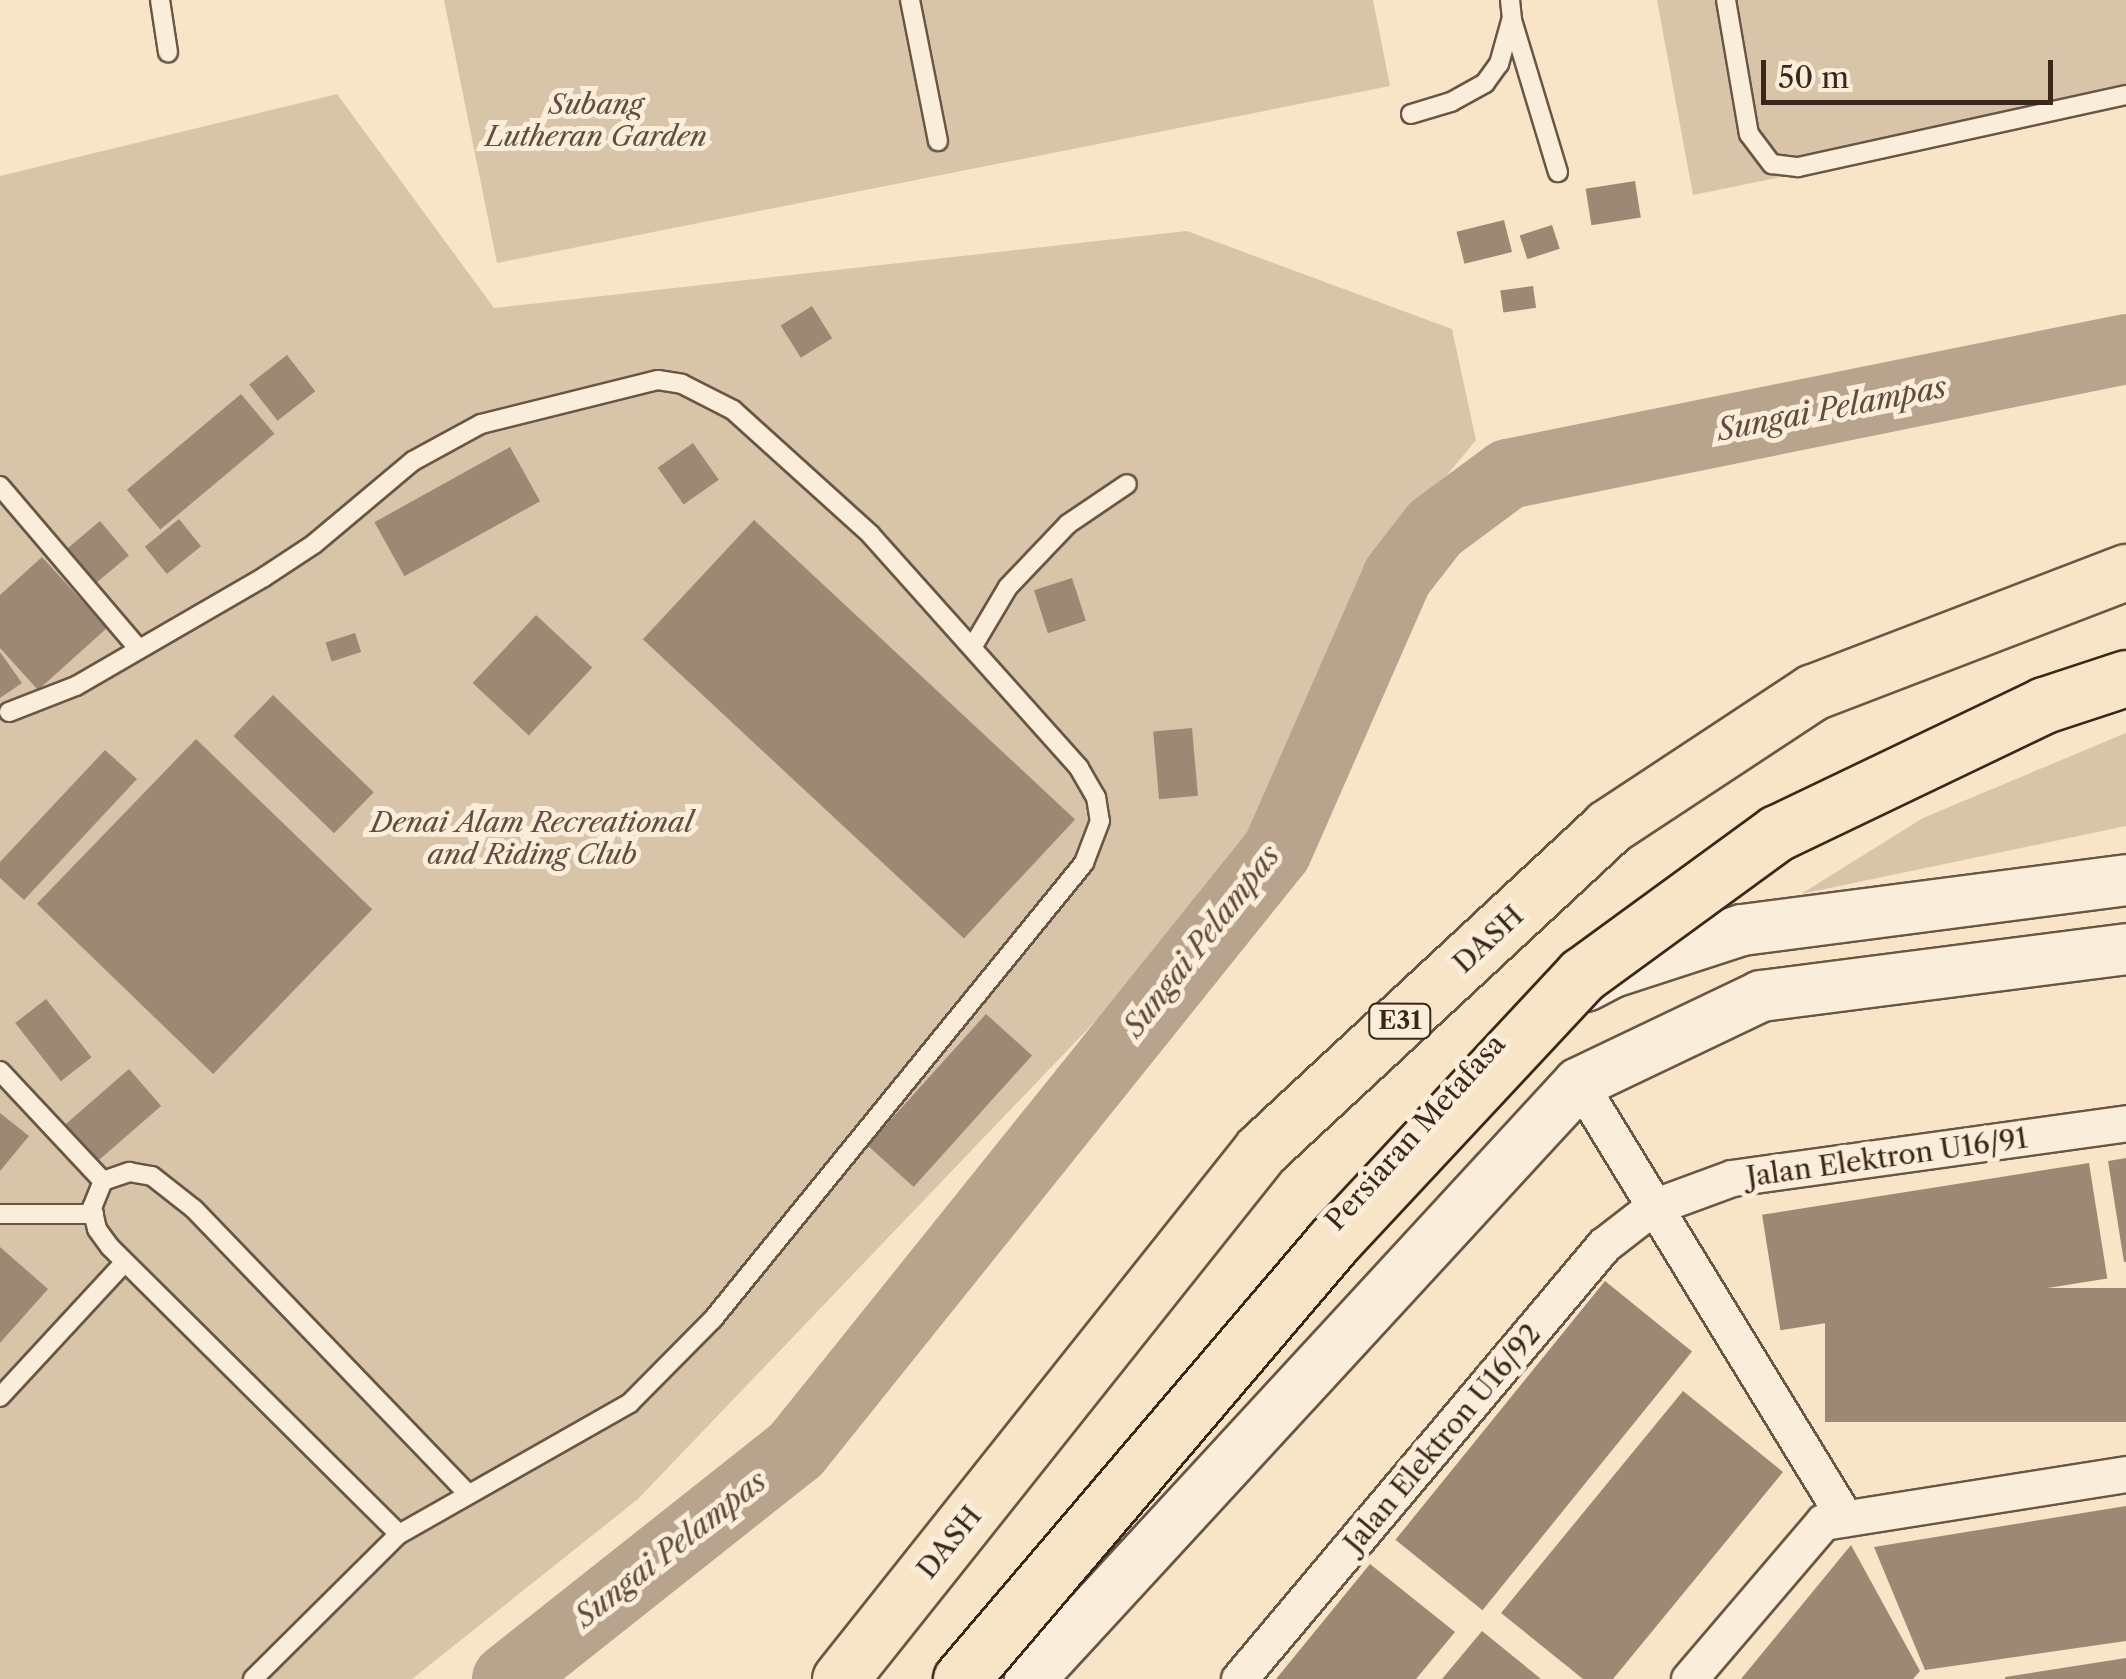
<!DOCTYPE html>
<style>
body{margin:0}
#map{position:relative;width:2126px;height:1679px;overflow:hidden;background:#f8e4c6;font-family:"Libre Caslon Text",serif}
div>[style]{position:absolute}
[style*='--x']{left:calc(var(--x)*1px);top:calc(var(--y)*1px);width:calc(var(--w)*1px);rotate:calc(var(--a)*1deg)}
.green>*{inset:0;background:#d8c4a9}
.river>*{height:70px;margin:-35px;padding:0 35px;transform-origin:35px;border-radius:35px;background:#b8a48c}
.building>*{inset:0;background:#9d8973;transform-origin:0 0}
.roads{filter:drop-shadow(2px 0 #6a5645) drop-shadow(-2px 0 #6a5645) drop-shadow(0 2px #6a5645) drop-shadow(0 -2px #6a5645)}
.lane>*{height:18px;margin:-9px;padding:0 9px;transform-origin:9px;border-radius:9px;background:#faedda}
.street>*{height:35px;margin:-17.5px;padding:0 17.5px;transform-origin:17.5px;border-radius:17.5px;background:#faedda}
.secondary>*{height:50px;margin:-25px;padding:0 25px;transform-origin:25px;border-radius:25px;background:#faedda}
.highway>*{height:55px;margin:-27.5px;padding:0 27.5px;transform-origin:27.5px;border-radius:27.5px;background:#f8e4c6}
.bridges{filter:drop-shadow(2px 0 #3b271a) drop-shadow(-2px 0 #3b271a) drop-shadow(0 2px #3b271a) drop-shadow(0 -2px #3b271a)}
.highway-bridge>*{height:55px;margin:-27.5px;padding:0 27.5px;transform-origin:27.5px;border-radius:27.5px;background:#f8e4c6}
span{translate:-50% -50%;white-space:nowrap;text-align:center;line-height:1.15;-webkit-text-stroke:10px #faedda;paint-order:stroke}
.shield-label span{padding:2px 8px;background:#faedda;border:2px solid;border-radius:8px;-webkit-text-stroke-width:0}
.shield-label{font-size:25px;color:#3b271a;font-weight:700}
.park-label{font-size:28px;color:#624e3e;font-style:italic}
.street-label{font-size:28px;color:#3b271a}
.water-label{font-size:30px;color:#604c3c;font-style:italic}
.scale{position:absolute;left:1761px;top:60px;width:292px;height:45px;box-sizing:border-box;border:5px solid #3b271a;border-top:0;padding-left:12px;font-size:30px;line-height:35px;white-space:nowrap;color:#3b271a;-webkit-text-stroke:8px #faedda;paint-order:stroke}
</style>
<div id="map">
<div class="green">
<i style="clip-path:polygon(444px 0,1373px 0,1390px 86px,497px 263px)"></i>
<i style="clip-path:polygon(1657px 0,2126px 0,2126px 107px,1693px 195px)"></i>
<i style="clip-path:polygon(337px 94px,494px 308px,1187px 231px,1452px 329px,1476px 440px,1365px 574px,1259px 850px,638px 1499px,412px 1679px,0 1679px,0 176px)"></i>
<i style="clip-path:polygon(2126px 733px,2126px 826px,1801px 894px,1923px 818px)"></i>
</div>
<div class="river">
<i style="--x:507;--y:1679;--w:369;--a:-38.4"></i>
<i style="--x:796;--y:1450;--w:768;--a:-51.24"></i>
<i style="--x:1277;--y:851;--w:299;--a:-66.3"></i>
<i style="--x:1397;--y:577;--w:62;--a:-52.2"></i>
<i style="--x:1435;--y:528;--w:91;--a:-36.5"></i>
<i style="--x:1508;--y:474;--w:631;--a:-11.43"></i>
</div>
<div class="building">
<i style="left:1635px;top:181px;width:37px;height:50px;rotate:81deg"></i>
<i style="left:1504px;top:220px;width:33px;height:49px;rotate:76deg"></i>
<i style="left:1552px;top:225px;width:25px;height:34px;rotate:72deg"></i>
<i style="left:1533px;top:286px;width:22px;height:33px;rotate:82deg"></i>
<i style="left:812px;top:306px;width:38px;height:37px;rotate:58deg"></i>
<i style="left:287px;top:355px;width:46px;height:48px;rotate:52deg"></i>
<i style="left:241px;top:394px;width:52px;height:149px;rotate:50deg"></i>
<i style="left:693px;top:443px;width:45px;height:43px;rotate:55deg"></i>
<i style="left:510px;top:447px;width:62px;height:155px;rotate:61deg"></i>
<i style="left:179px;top:519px;width:35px;height:44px;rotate:51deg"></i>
<i style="left:754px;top:520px;width:439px;height:163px;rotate:43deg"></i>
<i style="left:100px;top:521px;width:45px;height:43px;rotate:50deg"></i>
<i style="clip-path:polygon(42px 557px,107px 628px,38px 690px,0 648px,0 595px)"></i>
<i style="left:1072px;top:578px;width:45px;height:40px;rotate:72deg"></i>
<i style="left:536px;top:615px;width:77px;height:93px;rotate:43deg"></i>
<i style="left:355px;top:633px;width:20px;height:31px;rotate:72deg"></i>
<i style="clip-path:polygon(0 652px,22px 683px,0 698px)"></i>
<i style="left:273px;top:695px;width:140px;height:57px;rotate:44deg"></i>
<i style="left:1192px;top:728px;width:68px;height:39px;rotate:85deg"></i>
<i style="left:196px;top:739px;width:245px;height:229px;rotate:44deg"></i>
<i style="clip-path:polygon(105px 750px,137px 779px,24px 900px,0 878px,0 862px)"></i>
<i style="left:46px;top:999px;width:74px;height:39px;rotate:52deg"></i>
<i style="left:986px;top:1014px;width:62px;height:177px;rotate:42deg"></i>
<i style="left:129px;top:1069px;width:49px;height:89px;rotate:49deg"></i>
<i style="clip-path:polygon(0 1113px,29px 1136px,0 1171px)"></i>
<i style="clip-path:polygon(2126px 1158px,2126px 1262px,2124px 1262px,2108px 1161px)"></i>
<i style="left:2089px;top:1163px;width:117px;height:331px;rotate:81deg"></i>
<i style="clip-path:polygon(0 1247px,48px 1289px,0 1343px)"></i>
<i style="left:1605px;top:1281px;width:112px;height:333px;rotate:39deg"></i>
<i style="left:2126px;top:1288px;width:134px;height:301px;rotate:90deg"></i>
<i style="clip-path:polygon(1683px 1391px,1783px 1472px,1613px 1679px,1583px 1679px,1501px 1613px)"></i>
<i style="clip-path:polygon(2126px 1506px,2126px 1641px,1925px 1670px,1874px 1547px)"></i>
<i style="clip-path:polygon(1851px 1545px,1920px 1671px,1913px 1679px,1741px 1679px)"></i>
<i style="clip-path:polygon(1370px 1564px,1455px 1632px,1416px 1679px,1276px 1679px)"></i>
<i style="clip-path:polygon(1482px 1631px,1541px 1679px,1442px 1679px)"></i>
<i style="clip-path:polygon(2126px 1658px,2126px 1679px,2005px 1679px,2005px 1677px)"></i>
</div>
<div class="roads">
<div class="lane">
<i style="--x:160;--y:0;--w:53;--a:81.3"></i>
<i style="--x:910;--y:0;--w:144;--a:78.8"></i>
<i style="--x:1510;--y:0;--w:20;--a:84"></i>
<i style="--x:1512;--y:20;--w:159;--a:73.2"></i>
<i style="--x:1726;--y:0;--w:136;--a:80.3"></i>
<i style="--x:1749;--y:134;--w:38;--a:53"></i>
<i style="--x:1772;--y:164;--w:26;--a:7"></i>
<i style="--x:1798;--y:167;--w:336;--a:-12.4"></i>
<i style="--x:1411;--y:114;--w:42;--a:-16.7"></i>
<i style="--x:1451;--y:102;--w:39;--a:-29"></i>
<i style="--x:1485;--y:83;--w:24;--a:-54"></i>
<i style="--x:1499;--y:64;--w:45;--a:-74.4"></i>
<i style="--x:0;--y:486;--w:211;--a:49.6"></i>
<i style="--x:973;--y:646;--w:69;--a:-59.3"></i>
<i style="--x:1008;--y:587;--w:87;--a:-46.4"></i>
<i style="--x:1068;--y:524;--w:71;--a:-34.1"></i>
<i style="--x:9;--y:712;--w:72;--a:-21.2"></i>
<i style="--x:76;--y:686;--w:217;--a:-30.1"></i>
<i style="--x:264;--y:577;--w:60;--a:-33.4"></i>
<i style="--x:314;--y:544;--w:129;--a:-40"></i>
<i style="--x:413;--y:461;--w:77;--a:-28.6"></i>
<i style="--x:481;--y:424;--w:182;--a:-14"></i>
<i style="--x:658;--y:380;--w:24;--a:9"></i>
<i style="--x:682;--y:384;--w:57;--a:27"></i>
<i style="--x:733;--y:410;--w:185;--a:42.1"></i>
<i style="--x:870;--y:534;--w:314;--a:48.2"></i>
<i style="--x:1079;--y:768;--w:34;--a:60"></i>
<i style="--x:1096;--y:797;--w:24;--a:81"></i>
<i style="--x:1100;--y:821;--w:45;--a:110.9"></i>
<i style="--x:1084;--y:863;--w:588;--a:129.13"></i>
<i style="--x:713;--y:1319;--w:118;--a:134.7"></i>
<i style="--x:630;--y:1403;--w:266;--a:150.4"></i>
<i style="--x:399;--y:1534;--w:206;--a:135.2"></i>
<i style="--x:0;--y:1071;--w:151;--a:46.9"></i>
<i style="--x:0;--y:1214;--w:94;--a:0"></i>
<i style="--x:0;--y:1397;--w:183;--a:-47.2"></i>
<i style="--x:399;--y:1534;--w:407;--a:-135.2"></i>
<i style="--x:110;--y:1247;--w:22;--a:-126"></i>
<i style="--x:97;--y:1229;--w:22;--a:-103"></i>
<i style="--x:92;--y:1208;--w:29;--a:-68"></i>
<i style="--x:103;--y:1181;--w:28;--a:-19"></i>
<i style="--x:129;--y:1172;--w:23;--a:10"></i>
<i style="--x:152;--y:1176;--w:53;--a:38.2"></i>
<i style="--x:194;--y:1209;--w:394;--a:46.1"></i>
</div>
<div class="street">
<i style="--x:1579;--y:1083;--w:510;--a:58.55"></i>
<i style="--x:1239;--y:1679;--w:567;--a:-49.94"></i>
<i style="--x:1604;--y:1245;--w:62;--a:-37.8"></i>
<i style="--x:1653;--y:1207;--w:84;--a:-20.2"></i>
<i style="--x:1732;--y:1178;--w:398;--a:-7.9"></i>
<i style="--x:1689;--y:1679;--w:206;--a:-49.5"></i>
<i style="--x:1823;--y:1522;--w:307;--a:-9"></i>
</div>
<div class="secondary">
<i style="--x:1586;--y:986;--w:27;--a:-28"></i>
<i style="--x:1610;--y:973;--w:139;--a:-18"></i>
<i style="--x:1742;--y:930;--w:387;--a:-7.4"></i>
<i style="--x:1030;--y:1679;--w:810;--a:-47.35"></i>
<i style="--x:1579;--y:1083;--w:202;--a:-25.5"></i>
<i style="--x:1761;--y:996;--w:368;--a:-7.3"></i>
</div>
<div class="highway">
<i style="--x:840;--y:1679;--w:676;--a:-51.49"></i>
<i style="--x:1261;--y:1150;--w:474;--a:-42.9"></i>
<i style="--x:1608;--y:827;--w:245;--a:-33.4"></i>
<i style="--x:1813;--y:692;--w:335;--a:-21"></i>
</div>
</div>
<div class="bridges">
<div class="highway-bridge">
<i style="--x:961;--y:1679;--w:574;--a:-49.59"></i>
<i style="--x:1333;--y:1242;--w:365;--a:-47"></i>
<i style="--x:1582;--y:975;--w:241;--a:-36.1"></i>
<i style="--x:1777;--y:833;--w:296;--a:-25.6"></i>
<i style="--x:2044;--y:705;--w:86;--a:-18.2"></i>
</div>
</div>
<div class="shield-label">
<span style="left:1400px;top:1021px">E31</span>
</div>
<div class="park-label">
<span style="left:596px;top:120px">Subang<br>Lutheran Garden</span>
<span style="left:532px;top:838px">Denai Alam Recreational<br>and Riding Club</span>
</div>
<div class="street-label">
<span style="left:1488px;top:939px;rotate:-43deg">DASH</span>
<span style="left:1415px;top:1132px;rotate:-48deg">Persiaran Metafasa</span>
<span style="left:1887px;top:1157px;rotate:-8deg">Jalan Elektron U16/91</span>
<span style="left:1442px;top:1438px;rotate:-50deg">Jalan Elektron U16/92</span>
<span style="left:949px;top:1542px;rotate:-51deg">DASH</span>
</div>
<div class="water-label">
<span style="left:1832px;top:409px;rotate:-11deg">Sungai Pelampas</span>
<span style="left:1202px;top:941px;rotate:-52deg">Sungai Pelampas</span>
<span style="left:671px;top:1549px;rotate:-38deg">Sungai Pelampas</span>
</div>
<div class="scale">50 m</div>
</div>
